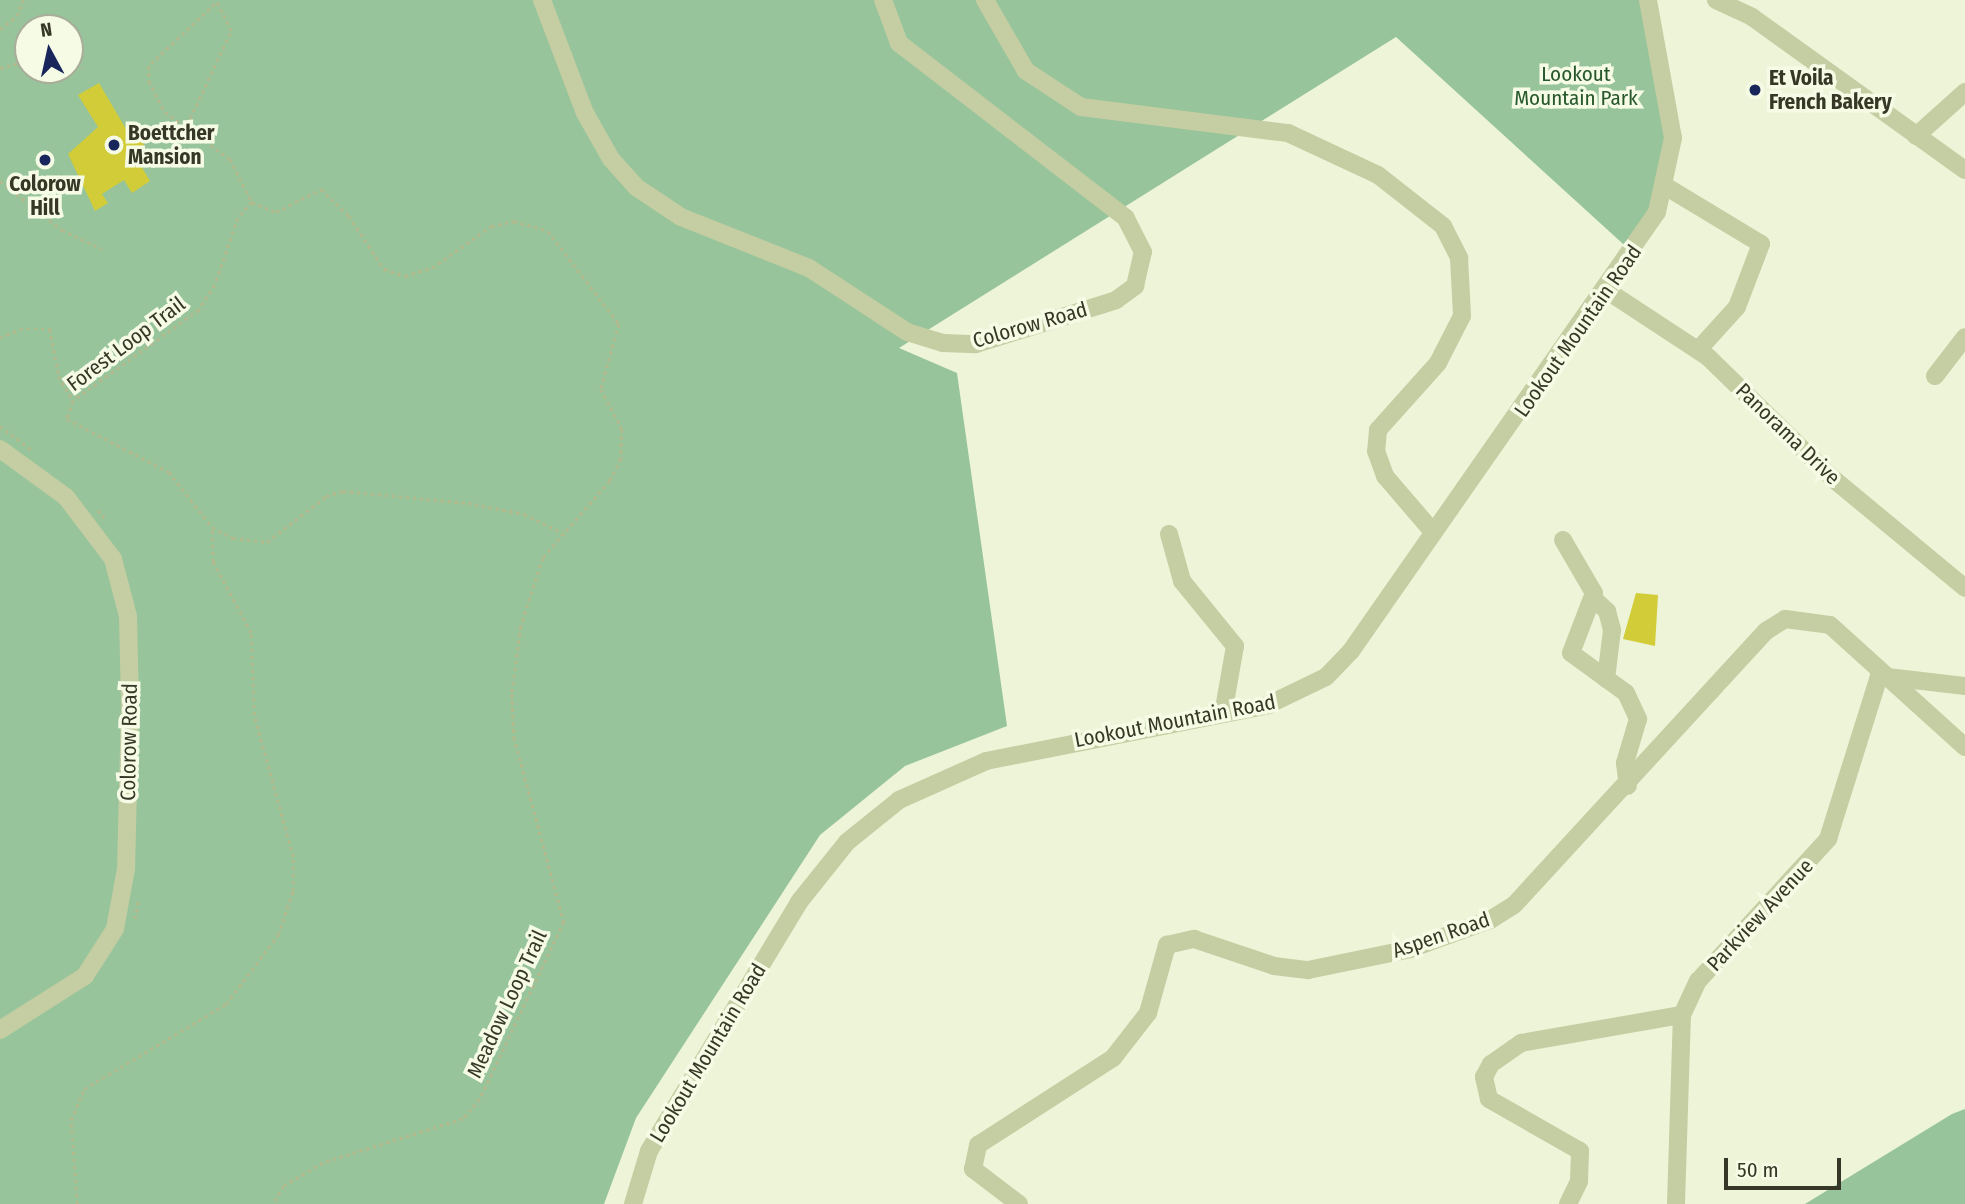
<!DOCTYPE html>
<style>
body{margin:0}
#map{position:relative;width:1965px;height:1204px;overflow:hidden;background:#edf4d8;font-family:"Fira Sans Condensed",sans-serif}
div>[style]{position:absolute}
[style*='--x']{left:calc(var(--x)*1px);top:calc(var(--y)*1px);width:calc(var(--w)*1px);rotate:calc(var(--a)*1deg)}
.green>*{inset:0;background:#97c49a}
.building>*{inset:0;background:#d1cc38}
.path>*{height:2.5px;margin-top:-1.25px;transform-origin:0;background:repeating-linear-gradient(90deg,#b2b98d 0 3.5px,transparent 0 7px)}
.minor>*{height:18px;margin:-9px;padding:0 9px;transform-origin:9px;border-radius:9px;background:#c5cda3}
.dots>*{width:19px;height:19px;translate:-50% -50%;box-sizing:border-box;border:4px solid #f5fbe5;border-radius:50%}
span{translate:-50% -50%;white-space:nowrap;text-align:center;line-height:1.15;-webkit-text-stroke:7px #f5fbe5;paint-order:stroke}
.park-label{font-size:21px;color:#27582c}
.poi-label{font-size:21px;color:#363726;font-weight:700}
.left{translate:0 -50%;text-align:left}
.street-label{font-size:21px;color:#363726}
.north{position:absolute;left:14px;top:14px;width:70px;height:70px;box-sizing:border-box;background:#f5fbe5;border:2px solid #a9ad99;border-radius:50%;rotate:352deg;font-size:19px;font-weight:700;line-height:28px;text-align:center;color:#363726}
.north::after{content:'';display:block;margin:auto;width:24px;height:32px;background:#18265c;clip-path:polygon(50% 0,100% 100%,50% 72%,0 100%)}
.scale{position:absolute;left:1724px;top:1158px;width:117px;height:32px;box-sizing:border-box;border:4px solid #363726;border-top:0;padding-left:9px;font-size:21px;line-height:24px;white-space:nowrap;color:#363726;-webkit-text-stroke:5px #f5fbe5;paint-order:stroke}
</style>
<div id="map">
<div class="green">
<i style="clip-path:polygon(evenodd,0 0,1644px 0,1667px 136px,1657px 201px,1633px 253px,1396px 37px,899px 348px,957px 373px,1007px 726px,905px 766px,820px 835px,636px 1118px,604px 1204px,0 1204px,0 0,28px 28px,70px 28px,70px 70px,28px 70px,28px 28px)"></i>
<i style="clip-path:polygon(1965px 1109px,1965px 1204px,1805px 1204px,1952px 1114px)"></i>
</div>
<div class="building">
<i style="clip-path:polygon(99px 83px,129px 134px,135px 131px,145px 147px,134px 154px,150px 181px,132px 193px,124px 180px,102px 194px,108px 203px,95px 211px,68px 154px,98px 127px,78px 95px)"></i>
<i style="clip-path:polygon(1636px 593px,1658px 595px,1655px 646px,1623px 639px)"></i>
</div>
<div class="path">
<i style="--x:215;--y:4;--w:91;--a:136.8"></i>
<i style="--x:149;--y:66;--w:15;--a:90"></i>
<i style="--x:149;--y:81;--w:35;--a:63"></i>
<i style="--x:165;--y:112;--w:80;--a:35.9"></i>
<i style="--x:230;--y:159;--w:48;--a:62.9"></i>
<i style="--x:252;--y:202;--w:26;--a:23"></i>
<i style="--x:276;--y:212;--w:51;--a:-27.1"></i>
<i style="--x:321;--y:189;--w:39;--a:44"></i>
<i style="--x:349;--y:216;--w:64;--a:56.6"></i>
<i style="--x:384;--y:269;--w:22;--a:18"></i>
<i style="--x:405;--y:276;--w:28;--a:-17"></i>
<i style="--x:432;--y:268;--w:72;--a:-35.4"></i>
<i style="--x:491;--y:226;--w:24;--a:-12"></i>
<i style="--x:514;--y:221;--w:35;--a:16"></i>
<i style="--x:548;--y:231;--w:117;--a:52.6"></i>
<i style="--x:619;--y:324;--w:67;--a:105.5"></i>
<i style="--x:601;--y:389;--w:45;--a:62.3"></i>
<i style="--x:622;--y:429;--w:30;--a:92"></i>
<i style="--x:621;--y:459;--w:25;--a:117"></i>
<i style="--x:610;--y:481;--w:102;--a:131"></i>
<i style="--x:543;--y:558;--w:71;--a:107.9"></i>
<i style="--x:521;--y:626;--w:69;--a:97.5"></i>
<i style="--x:512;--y:694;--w:43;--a:87.3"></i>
<i style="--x:514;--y:737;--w:192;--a:74.9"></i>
<i style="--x:564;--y:922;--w:196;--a:115.4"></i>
<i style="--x:480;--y:1099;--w:26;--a:130"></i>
<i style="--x:463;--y:1119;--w:147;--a:162.6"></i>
<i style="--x:323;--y:1163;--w:45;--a:149.5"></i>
<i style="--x:284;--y:1186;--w:21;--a:121"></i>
<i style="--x:0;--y:29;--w:21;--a:-37"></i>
<i style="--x:17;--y:16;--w:17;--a:-69"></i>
<i style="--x:70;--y:60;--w:15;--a:32"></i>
<i style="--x:0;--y:68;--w:29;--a:-14"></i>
<i style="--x:187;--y:125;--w:104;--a:-64.9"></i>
<i style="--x:231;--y:31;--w:34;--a:-116"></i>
<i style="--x:0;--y:181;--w:79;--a:38.3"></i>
<i style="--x:62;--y:230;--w:44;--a:25.4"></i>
<i style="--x:252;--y:202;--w:21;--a:131"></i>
<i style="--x:238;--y:218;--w:71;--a:108.9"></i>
<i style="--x:215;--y:285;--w:30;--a:123"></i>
<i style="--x:199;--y:310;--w:155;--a:144.2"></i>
<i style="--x:73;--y:401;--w:19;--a:108"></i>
<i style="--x:67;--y:419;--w:115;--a:27.5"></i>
<i style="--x:169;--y:472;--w:70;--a:52"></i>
<i style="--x:212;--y:527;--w:24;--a:28"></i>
<i style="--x:233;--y:538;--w:34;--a:7"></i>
<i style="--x:267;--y:542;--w:75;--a:-37.9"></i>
<i style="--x:326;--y:496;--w:18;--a:-16"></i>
<i style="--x:343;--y:491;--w:126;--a:5.5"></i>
<i style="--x:468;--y:503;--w:57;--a:11.1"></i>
<i style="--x:524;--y:514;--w:43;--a:26"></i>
<i style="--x:0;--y:338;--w:22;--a:-24"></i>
<i style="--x:20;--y:329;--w:30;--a:0"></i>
<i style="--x:50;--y:329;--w:48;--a:79.2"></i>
<i style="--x:59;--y:376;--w:29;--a:61"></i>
<i style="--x:0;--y:426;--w:39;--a:37"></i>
<i style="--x:98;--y:510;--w:14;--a:51"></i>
<i style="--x:135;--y:919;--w:18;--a:-81"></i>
<i style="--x:77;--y:1204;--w:84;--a:-94.1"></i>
<i style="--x:71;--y:1120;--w:34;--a:-67"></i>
<i style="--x:84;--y:1089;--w:165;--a:-30.9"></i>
<i style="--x:226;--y:1004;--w:86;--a:-53"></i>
<i style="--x:278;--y:935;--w:46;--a:-71.2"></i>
<i style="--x:293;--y:891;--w:34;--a:-90"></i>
<i style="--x:293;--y:857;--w:147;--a:-105.4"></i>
<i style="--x:254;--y:715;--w:82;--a:-92.1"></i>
<i style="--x:251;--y:633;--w:81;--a:-118.2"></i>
<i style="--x:213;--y:562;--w:35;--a:-92"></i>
</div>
<div class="minor">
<i style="--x:542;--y:0;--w:121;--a:69.2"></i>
<i style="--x:585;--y:113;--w:53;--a:60.5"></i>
<i style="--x:611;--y:159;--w:38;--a:48"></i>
<i style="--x:636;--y:187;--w:54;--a:33.7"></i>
<i style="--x:681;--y:217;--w:138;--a:21.7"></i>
<i style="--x:809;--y:268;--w:117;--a:33.1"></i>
<i style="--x:907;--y:332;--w:38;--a:17"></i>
<i style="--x:943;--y:343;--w:33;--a:2"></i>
<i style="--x:976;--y:344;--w:147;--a:-17.4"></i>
<i style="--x:1116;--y:300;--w:24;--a:-36"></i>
<i style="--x:1135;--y:286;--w:35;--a:-77"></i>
<i style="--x:1143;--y:252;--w:38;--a:-117"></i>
<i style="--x:1126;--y:218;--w:287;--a:-142.4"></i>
<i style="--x:899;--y:43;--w:46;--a:-110.4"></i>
<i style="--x:985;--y:0;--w:82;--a:60"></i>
<i style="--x:1026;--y:71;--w:66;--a:33.2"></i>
<i style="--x:1081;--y:107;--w:209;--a:7.2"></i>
<i style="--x:1288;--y:133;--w:99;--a:25"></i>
<i style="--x:1378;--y:175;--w:83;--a:38.1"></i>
<i style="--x:1443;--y:226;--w:36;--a:63"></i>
<i style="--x:1459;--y:258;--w:58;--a:87"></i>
<i style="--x:1462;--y:316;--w:53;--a:117.1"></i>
<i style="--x:1438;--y:363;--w:90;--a:131.8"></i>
<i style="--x:1378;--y:430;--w:21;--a:95"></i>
<i style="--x:1376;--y:451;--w:27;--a:70"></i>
<i style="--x:1385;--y:476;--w:74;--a:49.4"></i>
<i style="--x:1716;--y:0;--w:40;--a:25"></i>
<i style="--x:1752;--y:17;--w:262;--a:35.7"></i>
<i style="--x:1916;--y:136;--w:66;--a:-41.9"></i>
<i style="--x:1665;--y:186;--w:112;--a:31.1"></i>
<i style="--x:1761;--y:244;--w:67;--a:110.9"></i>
<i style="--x:1737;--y:307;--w:58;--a:132.2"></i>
<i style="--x:1606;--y:290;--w:122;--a:33.3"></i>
<i style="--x:1708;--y:357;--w:172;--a:44.3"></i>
<i style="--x:1831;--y:477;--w:174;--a:39.6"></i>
<i style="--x:1935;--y:376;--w:49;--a:-52.4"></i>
<i style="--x:0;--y:449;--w:82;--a:36"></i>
<i style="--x:66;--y:497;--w:78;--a:52.8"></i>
<i style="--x:113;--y:559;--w:59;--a:75.3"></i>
<i style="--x:128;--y:616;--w:91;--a:88.7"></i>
<i style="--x:130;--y:707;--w:162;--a:91.4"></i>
<i style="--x:126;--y:869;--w:61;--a:100.4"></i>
<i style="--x:115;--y:929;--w:56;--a:122.6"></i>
<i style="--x:85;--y:976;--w:101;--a:147.6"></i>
<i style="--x:1169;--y:534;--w:49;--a:74.5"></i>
<i style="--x:1182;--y:581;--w:84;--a:50.8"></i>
<i style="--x:1235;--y:646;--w:69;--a:100"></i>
<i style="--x:1563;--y:540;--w:61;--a:59.7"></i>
<i style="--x:1594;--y:593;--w:64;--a:111"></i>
<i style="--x:1571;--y:653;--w:68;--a:36"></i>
<i style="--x:1626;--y:693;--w:29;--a:65"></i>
<i style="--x:1638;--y:719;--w:46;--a:106.5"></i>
<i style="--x:1625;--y:763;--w:23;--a:83"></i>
<i style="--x:1594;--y:599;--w:18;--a:43"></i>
<i style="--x:1607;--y:611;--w:20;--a:75"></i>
<i style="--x:1612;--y:630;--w:49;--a:97"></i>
<i style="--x:633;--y:1204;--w:55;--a:-73.2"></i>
<i style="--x:649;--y:1151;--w:291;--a:-58.9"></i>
<i style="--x:799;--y:902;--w:77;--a:-51.3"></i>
<i style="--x:847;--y:842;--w:67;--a:-38.9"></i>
<i style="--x:899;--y:800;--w:95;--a:-24.1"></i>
<i style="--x:986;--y:761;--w:288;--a:-11.2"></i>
<i style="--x:1268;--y:705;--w:64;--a:-25.8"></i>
<i style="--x:1326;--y:677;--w:36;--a:-46"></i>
<i style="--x:1351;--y:651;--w:535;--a:-55.12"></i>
<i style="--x:1657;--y:212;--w:76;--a:-77.8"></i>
<i style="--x:1673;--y:138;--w:140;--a:-100.3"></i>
<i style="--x:1019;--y:1204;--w:58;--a:-142.7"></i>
<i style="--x:973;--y:1169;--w:25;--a:-78"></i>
<i style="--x:978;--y:1145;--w:161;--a:-32.8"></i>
<i style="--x:1113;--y:1058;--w:57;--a:-52.1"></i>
<i style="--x:1148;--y:1013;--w:71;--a:-74.4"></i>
<i style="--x:1167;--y:945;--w:28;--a:-13"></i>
<i style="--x:1194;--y:939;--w:84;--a:18.6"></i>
<i style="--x:1274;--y:966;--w:34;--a:7"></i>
<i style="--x:1308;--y:970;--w:104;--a:-11.6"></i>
<i style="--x:1410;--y:949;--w:85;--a:-19.9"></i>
<i style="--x:1490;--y:920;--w:28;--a:-32"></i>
<i style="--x:1514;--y:905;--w:372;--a:-47.4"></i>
<i style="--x:1766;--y:631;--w:22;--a:-32"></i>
<i style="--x:1785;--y:619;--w:45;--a:7.6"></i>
<i style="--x:1830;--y:625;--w:182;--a:42.1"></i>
<i style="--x:1568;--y:1204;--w:25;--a:-64"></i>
<i style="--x:1579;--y:1181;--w:30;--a:-88"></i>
<i style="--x:1580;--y:1151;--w:105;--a:-150.3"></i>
<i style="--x:1489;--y:1099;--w:23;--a:-103"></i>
<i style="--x:1484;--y:1077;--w:15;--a:-62"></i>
<i style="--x:1491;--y:1064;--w:37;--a:-35"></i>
<i style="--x:1521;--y:1043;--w:163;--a:-9.9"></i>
<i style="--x:1676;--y:1204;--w:189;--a:-88.2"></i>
<i style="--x:1682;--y:1015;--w:38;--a:-65"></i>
<i style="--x:1698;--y:981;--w:193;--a:-47.5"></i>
<i style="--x:1828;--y:839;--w:171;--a:-72.6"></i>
<i style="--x:1879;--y:676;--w:87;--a:6.6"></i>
</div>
<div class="dots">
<i style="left:1755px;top:90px;background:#18265c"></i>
<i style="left:114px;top:145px;background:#18265c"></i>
<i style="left:45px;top:160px;background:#18265c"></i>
</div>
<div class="park-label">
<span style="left:1576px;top:86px">Lookout<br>Mountain Park</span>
</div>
<div class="poi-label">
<span class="left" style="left:1769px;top:90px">Et Voila<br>French Bakery</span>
<span class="left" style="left:128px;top:145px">Boettcher<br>Mansion</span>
<span style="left:45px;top:196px">Colorow<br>Hill</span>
</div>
<div class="street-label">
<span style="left:1030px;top:325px;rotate:-16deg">Colorow Road</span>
<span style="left:1578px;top:331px;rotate:-55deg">Lookout Mountain Road</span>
<span style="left:126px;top:344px;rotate:-37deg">Forest Loop Trail</span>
<span style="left:1788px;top:434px;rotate:44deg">Panorama Drive</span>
<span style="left:1175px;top:721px;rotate:-11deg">Lookout Mountain Road</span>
<span style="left:129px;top:742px;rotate:-89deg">Colorow Road</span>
<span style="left:1760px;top:915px;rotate:-47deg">Parkview Avenue</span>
<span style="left:1441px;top:935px;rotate:-19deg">Aspen Road</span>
<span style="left:507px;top:1004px;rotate:-65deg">Meadow Loop Trail</span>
<span style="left:708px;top:1053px;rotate:-59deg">Lookout Mountain Road</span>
</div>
<div class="north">N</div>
<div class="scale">50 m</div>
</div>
